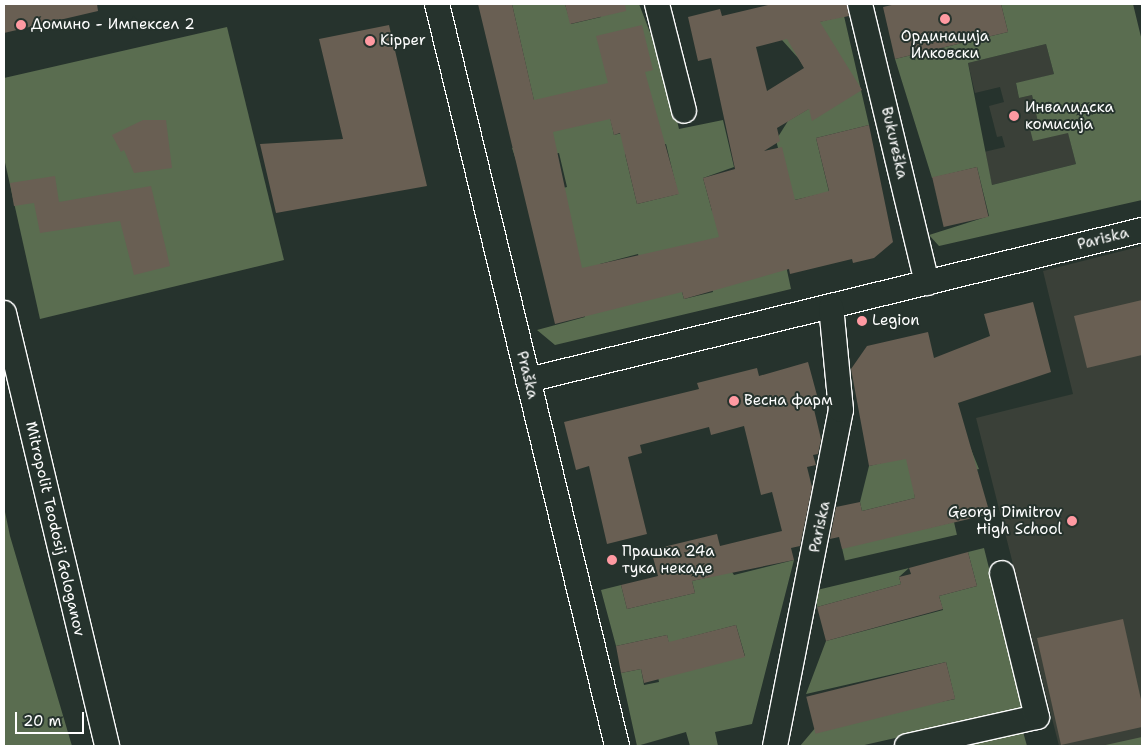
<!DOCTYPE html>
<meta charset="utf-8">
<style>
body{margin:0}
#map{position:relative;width:1146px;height:750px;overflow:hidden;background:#26332d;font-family:"Shantell Sans",sans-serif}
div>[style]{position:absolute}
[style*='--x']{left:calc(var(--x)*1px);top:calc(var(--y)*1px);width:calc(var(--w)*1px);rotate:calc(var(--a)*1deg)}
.built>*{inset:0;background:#3a4038}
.green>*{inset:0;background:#5a6d50;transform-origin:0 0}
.building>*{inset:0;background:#695f53;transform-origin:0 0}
.roads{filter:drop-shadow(1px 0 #fff) drop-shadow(-1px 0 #fff) drop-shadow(0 1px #fff) drop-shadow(0 -1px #fff)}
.minor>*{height:24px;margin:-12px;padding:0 12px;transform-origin:12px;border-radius:12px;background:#26332d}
.dots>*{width:14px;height:14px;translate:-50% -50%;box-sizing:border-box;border:2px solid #26332d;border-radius:50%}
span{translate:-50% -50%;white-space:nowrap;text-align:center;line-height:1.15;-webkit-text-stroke:4px #26332d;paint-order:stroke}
.poi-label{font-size:15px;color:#fff}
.left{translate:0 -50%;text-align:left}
.right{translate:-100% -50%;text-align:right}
.street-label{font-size:15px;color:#fff}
.frame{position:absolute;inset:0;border:5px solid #fff;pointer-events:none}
.scale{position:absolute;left:15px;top:712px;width:69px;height:22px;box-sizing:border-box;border:2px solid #fff;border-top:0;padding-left:6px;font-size:15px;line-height:18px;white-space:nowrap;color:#fff;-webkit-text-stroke:4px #26332d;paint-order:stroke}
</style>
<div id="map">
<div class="built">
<i style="clip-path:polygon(1046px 44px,1054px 74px,1016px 84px,1019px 98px,1032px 95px,1039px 127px,1068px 132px,1076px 164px,992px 185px,984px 152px,1005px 147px,1002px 136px,997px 137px,989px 106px,1004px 102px,1000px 87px,975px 93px,968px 63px)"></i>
<i style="clip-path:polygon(1142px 246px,1142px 746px,1059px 746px,976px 418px,1073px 394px,1043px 271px)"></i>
</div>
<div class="green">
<i style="clip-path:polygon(evenodd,512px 4px,565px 4px,571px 24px,601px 17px,601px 4px,639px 4px,665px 71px,679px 129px,723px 120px,734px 167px,703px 178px,712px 211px,779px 152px,776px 140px,788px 121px,817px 104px,830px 110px,799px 59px,782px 40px,790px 29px,844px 16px,869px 125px,816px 138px,829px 192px,773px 205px,791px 289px,555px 345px,537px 330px,585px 317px,577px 284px,526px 197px,567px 187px,559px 153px,517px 163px,512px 148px,543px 140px,512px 4px,606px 99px,658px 124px,614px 135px,606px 99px,512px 4px,666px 144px,678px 194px,637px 204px,625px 154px,666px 144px,512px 4px,700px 242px,713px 292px,684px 299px,682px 292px,700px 242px,512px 4px,638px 254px,648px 291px,611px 308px,600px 264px,638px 254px)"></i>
<i style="clip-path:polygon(evenodd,1001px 4px,1133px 4px,1142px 41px,1142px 200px,939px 246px,929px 235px,989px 216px,977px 167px,932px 178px,895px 59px,1008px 32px,1001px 4px,1046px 44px,1054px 74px,1016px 83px,1019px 98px,1032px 95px,1039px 127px,1030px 129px,1033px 141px,1068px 133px,1076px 164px,992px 185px,968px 63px,1046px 44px)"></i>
<i style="clip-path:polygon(227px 27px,284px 260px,40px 319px,4px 158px,4px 78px)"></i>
<i style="clip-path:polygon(968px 442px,979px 469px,913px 484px,915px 498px,862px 511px,860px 502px,869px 466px)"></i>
<i style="clip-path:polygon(4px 507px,10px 536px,72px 746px,4px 746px)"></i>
<i style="left:954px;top:522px;width:13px;height:115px;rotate:77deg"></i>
<i style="clip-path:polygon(984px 548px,1024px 709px,860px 746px,800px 746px,816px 727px,955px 699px,946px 662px,806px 694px,826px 641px,943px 610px,939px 596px,977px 586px,968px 552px)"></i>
<i style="clip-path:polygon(evenodd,723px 559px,734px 575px,794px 560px,752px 724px,715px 732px,718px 746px,690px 746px,686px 732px,637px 746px,621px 673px,641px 669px,644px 685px,659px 682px,656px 666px,673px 662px,667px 635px,616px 646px,601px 590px,621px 585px,627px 609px,695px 593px,692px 581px,710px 577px,723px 559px,736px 625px,745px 656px,681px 639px,682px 639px,736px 625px)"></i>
<i style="clip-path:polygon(909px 568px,899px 577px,901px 584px,817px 607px,817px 590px)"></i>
<i style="clip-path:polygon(1020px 721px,1027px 746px,937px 746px)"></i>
<i style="clip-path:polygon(1142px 737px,1142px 746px,1101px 746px)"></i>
</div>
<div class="building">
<i style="clip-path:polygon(4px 4px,97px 4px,98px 11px,4px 33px)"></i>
<i style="clip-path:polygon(evenodd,478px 4px,512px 4px,534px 100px,608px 83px,596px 36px,642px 25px,653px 70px,645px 72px,679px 194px,637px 204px,620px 133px,614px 135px,610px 119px,553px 132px,582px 268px,719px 237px,703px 178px,735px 169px,711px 58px,698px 61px,688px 17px,720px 9px,722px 16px,772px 4px,847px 4px,849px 16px,820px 22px,862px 90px,812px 121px,809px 109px,777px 128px,780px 141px,764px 151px,782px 147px,795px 200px,829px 191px,816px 138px,869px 125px,893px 242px,874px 258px,853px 263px,852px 259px,790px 274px,789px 269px,684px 299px,682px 292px,555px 324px,478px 4px,787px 39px,804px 68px,767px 91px,756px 47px,787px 39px)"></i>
<i style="clip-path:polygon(565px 4px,625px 4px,626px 11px,570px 24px)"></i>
<i style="clip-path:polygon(896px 4px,1001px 4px,1008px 32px,895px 59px,883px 7px)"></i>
<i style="clip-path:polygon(389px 25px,427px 186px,276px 213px,260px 144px,343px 139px,319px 39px)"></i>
<i style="clip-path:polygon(143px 120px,166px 120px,172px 168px,134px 173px,124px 150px,121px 152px,112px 135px)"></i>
<i style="left:977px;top:167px;width:51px;height:46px;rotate:77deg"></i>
<i style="clip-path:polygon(55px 176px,59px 202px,151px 186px,170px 266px,134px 275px,120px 221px,40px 233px,34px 203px,14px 206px,10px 183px)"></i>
<i style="clip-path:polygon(1142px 300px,1142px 355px,1087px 368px,1074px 316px)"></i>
<i style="clip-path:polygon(1033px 302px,1051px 372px,958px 403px,990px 514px,842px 549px,839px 537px,830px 539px,836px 507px,860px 502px,862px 511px,915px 498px,906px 459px,869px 466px,851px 369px,867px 346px,928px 332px,934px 358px,990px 336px,984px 314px)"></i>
<i style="clip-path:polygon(808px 362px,818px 399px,812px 401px,821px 439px,818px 454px,813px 455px,816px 465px,807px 467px,812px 487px,800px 546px,791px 548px,794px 560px,692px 581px,695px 593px,627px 609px,621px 585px,658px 576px,651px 550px,717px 534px,720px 546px,782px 531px,772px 492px,761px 495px,744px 426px,711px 435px,709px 427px,640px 445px,642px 453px,628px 457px,647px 534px,607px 544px,589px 466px,576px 470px,564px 422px,699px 389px,697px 383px,757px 368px,759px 376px)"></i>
<i style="clip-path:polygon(968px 552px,977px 586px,939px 596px,943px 609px,826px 641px,817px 607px,901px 584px,899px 577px,911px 574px,909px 568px)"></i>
<i style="clip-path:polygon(1123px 619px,1142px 704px,1142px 727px,1061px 745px,1037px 638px)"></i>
<i style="clip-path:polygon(736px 625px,745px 657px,644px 683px,641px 669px,621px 673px,616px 646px,667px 635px,669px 642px)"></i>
<i style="left:946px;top:662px;width:38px;height:144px;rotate:76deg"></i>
</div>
<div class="roads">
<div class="minor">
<i style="--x:437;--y:4;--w:764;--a:76.36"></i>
<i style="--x:657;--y:4;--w:110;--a:75.8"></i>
<i style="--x:860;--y:4;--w:287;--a:76.5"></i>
<i style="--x:4;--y:313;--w:445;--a:76.6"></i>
<i style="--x:528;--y:380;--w:632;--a:-13.73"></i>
<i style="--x:775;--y:746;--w:342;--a:-78.9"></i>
<i style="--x:841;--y:410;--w:103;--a:-95.5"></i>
<i style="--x:907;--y:746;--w:133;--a:-12.6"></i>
<i style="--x:1037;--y:717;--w:148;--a:-103.7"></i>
</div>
</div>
<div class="dots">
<i style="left:945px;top:19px;background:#ff9aa2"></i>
<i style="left:21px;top:25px;background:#ff9aa2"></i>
<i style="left:370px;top:41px;background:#ff9aa2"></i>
<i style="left:1014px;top:116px;background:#ff9aa2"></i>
<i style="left:862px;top:321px;background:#ff9aa2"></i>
<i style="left:734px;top:401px;background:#ff9aa2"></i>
<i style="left:1072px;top:521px;background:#ff9aa2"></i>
<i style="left:612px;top:560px;background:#ff9aa2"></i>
</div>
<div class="poi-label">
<span class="left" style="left:31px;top:25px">Домино - Импексел 2</span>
<span style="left:945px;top:45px">Ординација<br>Илковски</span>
<span class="left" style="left:380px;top:41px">Kipper</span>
<span class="left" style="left:1025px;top:116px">Инвалидска<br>комисија</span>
<span class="left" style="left:872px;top:321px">Legion</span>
<span class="left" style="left:744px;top:401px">Весна фарм</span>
<span class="right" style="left:1062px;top:521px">Georgi Dimitrov<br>High School</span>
<span class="left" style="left:622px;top:560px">Прашка 24а<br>тука некаде</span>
</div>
<div class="street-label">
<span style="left:894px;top:143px;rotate:77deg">Bukureška</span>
<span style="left:1103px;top:239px;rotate:-14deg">Pariska</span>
<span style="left:527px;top:375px;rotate:76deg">Praška</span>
<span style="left:820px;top:527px;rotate:-78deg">Pariska</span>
<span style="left:55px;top:529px;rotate:77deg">Mitropolit Teodosij Gologanov</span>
</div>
<div class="frame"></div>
<div class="scale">20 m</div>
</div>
